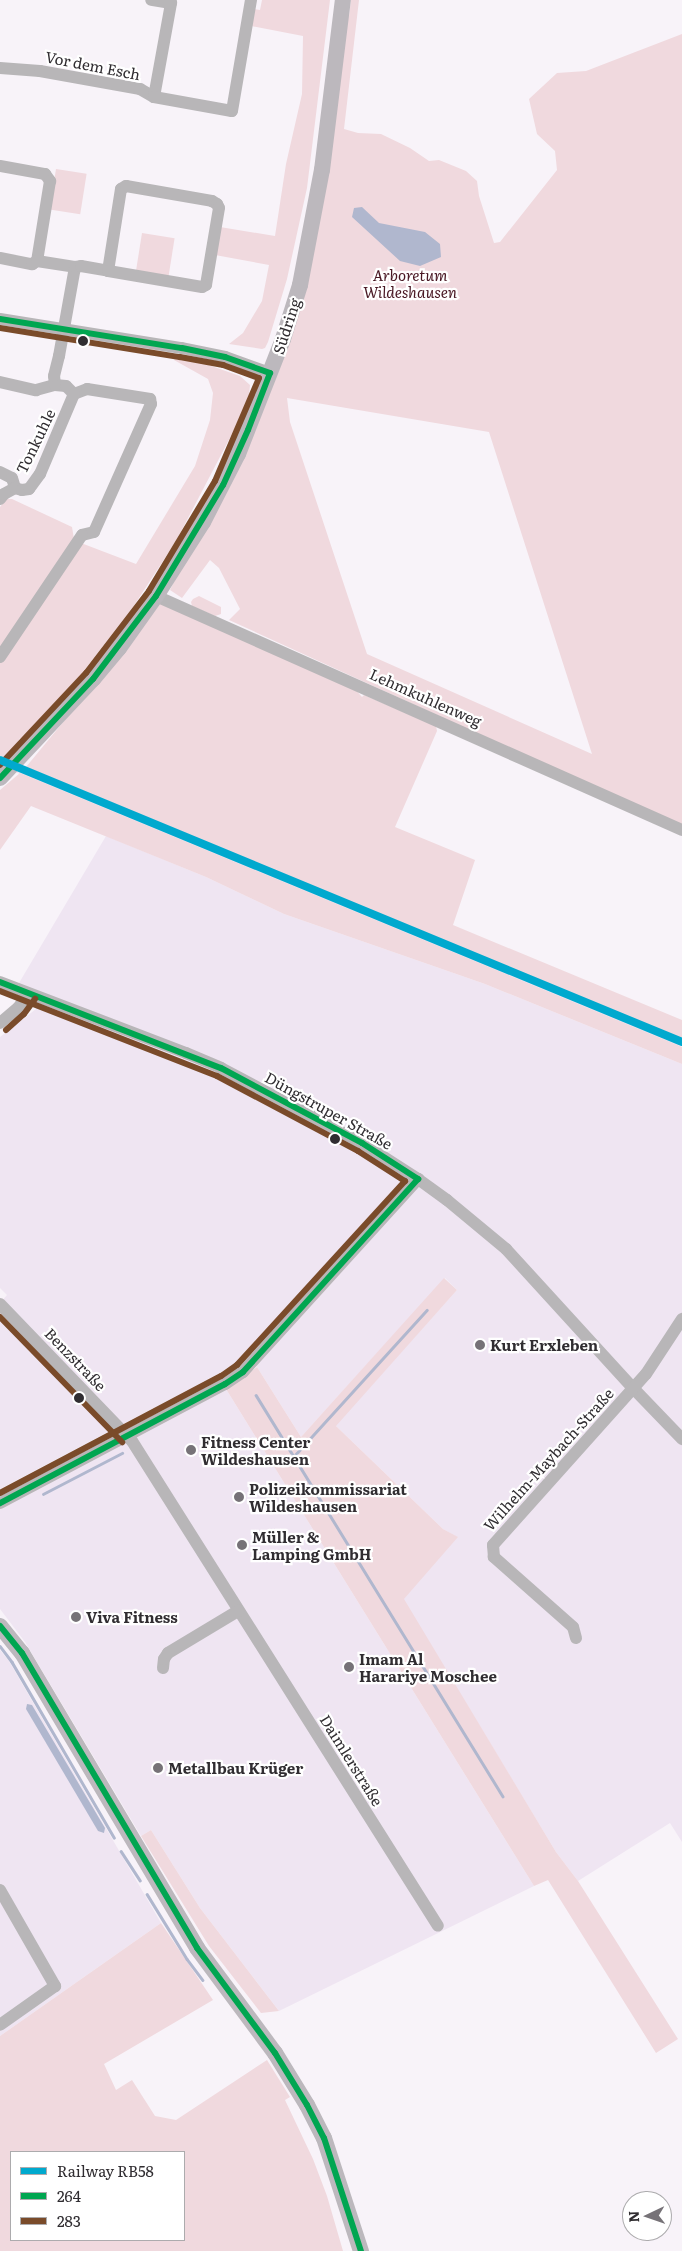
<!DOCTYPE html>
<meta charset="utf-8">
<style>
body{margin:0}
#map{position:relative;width:682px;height:2251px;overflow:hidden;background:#f8f3f9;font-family:Literata,serif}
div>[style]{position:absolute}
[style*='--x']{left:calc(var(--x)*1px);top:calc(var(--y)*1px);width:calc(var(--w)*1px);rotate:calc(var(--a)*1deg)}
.built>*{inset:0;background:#efe5f2;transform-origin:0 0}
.green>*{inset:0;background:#f0d9de;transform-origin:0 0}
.water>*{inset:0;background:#b0b7ce}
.stream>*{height:2.5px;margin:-1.25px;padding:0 1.25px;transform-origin:1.25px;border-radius:1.25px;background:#b0b7ce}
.minor>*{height:12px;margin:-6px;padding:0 6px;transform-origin:6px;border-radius:6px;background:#b8b6b8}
.major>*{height:16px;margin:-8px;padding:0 8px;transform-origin:8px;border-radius:8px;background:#bcb8bd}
.bus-1>*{height:6px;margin:-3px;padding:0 3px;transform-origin:3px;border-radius:3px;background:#00a651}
.bus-2>*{height:6px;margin:-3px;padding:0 3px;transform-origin:3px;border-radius:3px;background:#7a4b2a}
.rail-1>*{height:8px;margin:-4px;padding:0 4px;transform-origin:4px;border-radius:4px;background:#00a9ce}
.dots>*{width:14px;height:14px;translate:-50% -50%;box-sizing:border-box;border:2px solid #fff;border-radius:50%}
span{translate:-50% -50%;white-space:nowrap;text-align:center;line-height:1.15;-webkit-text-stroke:4.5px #fff;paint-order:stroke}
.street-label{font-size:15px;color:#302d31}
.park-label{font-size:15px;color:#481622;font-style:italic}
.poi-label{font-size:15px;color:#302d31;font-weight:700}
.left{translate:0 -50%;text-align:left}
.legend{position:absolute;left:10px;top:2151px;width:175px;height:90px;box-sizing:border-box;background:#fff;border:1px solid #acabad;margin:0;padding:6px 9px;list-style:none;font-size:15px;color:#302d31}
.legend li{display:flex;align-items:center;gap:10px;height:25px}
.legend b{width:25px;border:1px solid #acabad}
.north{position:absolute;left:622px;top:2191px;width:50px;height:50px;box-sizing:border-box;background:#fff;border:1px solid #acabad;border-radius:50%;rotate:267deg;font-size:14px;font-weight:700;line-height:20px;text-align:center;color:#302d31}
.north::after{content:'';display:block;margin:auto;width:18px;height:22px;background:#767277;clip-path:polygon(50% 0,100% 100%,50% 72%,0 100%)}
</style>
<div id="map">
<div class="built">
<i style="left:0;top:756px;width:738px;height:9px;rotate:23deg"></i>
<i style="clip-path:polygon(106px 836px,206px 877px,284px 914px,485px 984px,682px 1064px,682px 1842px,670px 1823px,578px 1881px,556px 1852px,403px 1599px,457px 1537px,443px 1529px,335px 1425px,457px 1290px,445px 1278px,301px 1437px,257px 1367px,246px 1354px,235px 1365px,0 1489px,0 1303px,7px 1295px,0 1288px,0 1037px,36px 1009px,19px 983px)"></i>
<i style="clip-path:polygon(226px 1389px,534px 1886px,279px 2011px,200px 1908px,151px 1830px,141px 1836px,25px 1642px,0 1609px,0 1507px)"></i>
<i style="clip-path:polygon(0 1650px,9px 1661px,161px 1923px,0 2036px)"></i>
</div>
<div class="green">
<i style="clip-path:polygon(262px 0,330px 0,307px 188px,287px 279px,268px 342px,265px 348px,262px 349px,229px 344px,243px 333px,262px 301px,269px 265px,215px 255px,220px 227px,275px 236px,286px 164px,302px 94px,303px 36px,251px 26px,254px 9px,260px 10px)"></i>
<i style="clip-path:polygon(evenodd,351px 0,359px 0,344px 129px,358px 133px,381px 134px,410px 148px,429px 161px,439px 160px,466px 171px,477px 181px,479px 196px,494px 243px,500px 242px,557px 170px,555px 151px,537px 134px,529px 99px,557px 73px,586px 71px,682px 34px,682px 827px,229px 620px,240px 609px,219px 568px,210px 560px,182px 598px,170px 590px,288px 345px,345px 19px,349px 16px,351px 0,287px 398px,489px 432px,592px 754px,367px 654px,290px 422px,287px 398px)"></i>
<i style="left:56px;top:169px;width:31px;height:41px;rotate:9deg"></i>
<i style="left:142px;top:233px;width:33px;height:38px;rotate:9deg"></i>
<i style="clip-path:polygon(176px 356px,200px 362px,240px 376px,250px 385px,249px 395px,233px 432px,176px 541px,133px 607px,83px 672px,21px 740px,20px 738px,14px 749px,5px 758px,0 756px,0 663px,81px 543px,136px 564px,195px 466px,210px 420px,213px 393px,208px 379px,174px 360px)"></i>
<i style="clip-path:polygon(253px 391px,252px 402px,231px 449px,199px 517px,150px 591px,200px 506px,224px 459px)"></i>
<i style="clip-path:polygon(6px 499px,12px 499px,72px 527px,74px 539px,0 649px,0 507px)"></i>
<i style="clip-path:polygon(199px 596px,221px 607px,221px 614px,215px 616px,192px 606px,191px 602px,193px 599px)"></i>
<i style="clip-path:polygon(156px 603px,165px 604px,355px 689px,362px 697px,364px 695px,436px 726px,437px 731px,395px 827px,475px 860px,453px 925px,682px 1020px,682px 1039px,26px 767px,113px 662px)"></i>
<i style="clip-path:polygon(20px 773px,682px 1047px,682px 1064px,485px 984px,284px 914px,206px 877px,31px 806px,0 850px,0 790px)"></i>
<i style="clip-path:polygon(444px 1278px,457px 1290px,336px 1426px,443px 1529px,458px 1537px,404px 1599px,556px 1852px,578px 1881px,678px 2039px,656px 2053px,548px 1880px,534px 1886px,226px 1389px,257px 1367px,301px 1437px)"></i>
<i style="clip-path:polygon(151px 1830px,200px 1908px,279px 2011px,261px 2013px,209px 1946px,141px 1836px)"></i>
<i style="clip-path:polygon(evenodd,161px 1923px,213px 2000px,104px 2064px,116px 2090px,132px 2080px,155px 2116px,176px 2120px,267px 2060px,290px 2097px,285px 2100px,313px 2159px,327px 2196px,343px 2251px,0 2251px,0 2036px,161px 1923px,11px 2152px,184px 2152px,184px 2240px,11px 2240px,11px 2152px)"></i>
</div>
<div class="water">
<i style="clip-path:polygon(362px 207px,379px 223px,425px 232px,440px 244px,441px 257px,420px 266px,400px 261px,352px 217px,354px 208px)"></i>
<i style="clip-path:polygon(27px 1704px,32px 1705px,105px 1828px,104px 1833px,98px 1831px,26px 1709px)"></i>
</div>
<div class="stream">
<i style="--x:256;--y:1395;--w:471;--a:58.4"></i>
<i style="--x:294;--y:1456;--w:197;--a:-47.7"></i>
<i style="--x:43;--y:1494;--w:89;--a:-27.4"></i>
<i style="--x:0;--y:1646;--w:20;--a:53"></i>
<i style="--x:12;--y:1662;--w:203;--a:59.8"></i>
<i style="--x:121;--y:1851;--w:35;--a:57"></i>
<i style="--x:147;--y:1894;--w:76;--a:58.4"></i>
<i style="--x:187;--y:1959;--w:26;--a:53"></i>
</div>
<div class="minor">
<i style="--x:0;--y:68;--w:40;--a:4.3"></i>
<i style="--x:40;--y:71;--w:102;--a:10.2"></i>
<i style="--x:140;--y:89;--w:16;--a:30"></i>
<i style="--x:154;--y:97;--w:96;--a:-79.7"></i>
<i style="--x:171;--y:3;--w:20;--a:-171"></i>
<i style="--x:154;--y:97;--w:79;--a:10.2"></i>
<i style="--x:232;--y:111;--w:113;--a:-80.3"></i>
<i style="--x:0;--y:166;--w:46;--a:10.1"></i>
<i style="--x:45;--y:174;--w:9;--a:54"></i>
<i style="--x:50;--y:181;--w:81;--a:99.2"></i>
<i style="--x:0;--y:258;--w:33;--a:11"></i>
<i style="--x:32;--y:264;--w:6;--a:-31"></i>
<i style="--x:37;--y:261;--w:38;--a:9"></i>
<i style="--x:0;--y:319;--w:184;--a:9.1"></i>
<i style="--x:182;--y:348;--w:44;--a:11.8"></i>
<i style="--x:225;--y:357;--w:48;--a:19.6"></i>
<i style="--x:0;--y:382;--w:37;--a:13"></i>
<i style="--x:36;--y:390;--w:20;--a:-15"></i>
<i style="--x:55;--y:385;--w:11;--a:5"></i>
<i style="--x:66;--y:386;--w:11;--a:45"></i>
<i style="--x:74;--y:394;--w:14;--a:-21"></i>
<i style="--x:87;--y:389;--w:64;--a:9"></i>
<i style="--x:150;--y:399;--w:5;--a:79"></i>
<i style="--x:151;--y:404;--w:140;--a:114"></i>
<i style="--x:94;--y:532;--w:12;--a:166"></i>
<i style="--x:82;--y:535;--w:147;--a:123.9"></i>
<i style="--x:55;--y:385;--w:9;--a:-96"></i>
<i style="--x:54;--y:376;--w:21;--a:-76"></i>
<i style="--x:59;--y:356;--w:90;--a:-79.8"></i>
<i style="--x:75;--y:267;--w:6;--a:-9"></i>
<i style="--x:81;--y:266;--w:27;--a:10"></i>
<i style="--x:108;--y:271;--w:83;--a:-81"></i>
<i style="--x:121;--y:189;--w:6;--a:-31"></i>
<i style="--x:126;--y:186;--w:87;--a:9.9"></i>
<i style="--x:212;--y:201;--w:6;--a:31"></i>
<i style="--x:217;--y:204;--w:4;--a:63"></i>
<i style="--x:219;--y:208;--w:78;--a:99.6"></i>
<i style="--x:206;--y:285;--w:4;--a:153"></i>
<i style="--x:202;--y:287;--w:95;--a:-170.3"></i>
<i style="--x:0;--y:472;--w:13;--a:27"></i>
<i style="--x:12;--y:478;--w:10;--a:73"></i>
<i style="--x:0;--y:499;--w:6;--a:-51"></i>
<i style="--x:4;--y:494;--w:13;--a:-29"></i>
<i style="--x:15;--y:488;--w:7;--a:16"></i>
<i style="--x:22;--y:490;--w:7;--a:-8"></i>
<i style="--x:29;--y:489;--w:19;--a:-54"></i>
<i style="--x:40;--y:474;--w:87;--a:-67"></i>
<i style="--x:156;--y:596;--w:576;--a:23.98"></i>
<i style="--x:0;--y:982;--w:199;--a:20.9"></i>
<i style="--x:186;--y:1053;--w:38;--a:23"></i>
<i style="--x:221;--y:1068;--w:160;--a:28"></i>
<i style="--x:362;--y:1143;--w:67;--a:32.7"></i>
<i style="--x:418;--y:1179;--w:36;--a:36"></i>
<i style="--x:447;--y:1200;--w:77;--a:39.7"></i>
<i style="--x:506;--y:1249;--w:188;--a:47.6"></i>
<i style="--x:633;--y:1388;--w:71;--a:46.1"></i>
<i style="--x:0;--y:1023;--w:23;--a:-40"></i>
<i style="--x:18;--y:1008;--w:17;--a:-54"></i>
<i style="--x:0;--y:1304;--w:190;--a:46.1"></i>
<i style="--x:132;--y:1441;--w:573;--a:57.75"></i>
<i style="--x:0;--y:1503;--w:255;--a:-27.9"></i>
<i style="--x:225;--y:1384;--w:22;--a:-34"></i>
<i style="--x:243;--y:1372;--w:261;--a:-47.8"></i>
<i style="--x:576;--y:1638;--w:11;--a:-105"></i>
<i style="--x:573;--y:1627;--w:106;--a:-138.5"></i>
<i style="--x:494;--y:1557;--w:12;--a:-95"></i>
<i style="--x:493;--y:1545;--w:229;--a:-48.2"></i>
<i style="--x:646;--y:1374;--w:66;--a:-56.8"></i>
<i style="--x:163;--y:1668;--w:9;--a:-84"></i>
<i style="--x:164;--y:1659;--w:7;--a:-56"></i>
<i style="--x:168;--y:1653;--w:82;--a:-31"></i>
<i style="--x:0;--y:1890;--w:111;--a:60.2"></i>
<i style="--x:55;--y:1986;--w:67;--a:144.7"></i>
</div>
<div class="major">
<i style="--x:0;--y:778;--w:136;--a:-46.8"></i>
<i style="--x:93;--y:679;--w:40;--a:-50"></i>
<i style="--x:119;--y:648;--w:64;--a:-54.6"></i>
<i style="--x:156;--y:596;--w:88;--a:-57.6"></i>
<i style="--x:203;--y:522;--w:76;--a:-62.8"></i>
<i style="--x:238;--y:454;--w:123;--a:-68.6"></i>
<i style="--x:283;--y:339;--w:57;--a:-72.5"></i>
<i style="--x:300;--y:285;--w:117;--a:-79.2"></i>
<i style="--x:322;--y:170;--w:171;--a:-83"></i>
<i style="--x:0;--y:1626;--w:35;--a:51"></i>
<i style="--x:22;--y:1653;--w:343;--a:59.3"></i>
<i style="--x:197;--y:1948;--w:131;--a:53.4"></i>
<i style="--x:275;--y:2053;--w:61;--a:58.4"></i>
<i style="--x:307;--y:2105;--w:37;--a:63"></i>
<i style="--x:324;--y:2138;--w:119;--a:71.9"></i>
</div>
<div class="bus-1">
<i style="--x:0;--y:319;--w:184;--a:9.1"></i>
<i style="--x:182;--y:348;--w:44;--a:11.8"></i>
<i style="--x:225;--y:357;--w:48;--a:19.6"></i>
<i style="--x:270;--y:373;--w:61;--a:111.1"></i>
<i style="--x:248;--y:430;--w:60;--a:114.4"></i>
<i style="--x:223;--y:485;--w:130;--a:121.1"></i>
<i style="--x:156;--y:596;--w:104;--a:127.2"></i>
<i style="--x:93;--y:679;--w:136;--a:133.2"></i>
<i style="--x:0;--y:982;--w:237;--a:21.3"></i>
<i style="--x:221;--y:1068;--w:160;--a:28"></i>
<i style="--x:362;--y:1143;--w:67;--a:32.7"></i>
<i style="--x:418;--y:1179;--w:261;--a:132.2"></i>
<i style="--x:243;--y:1372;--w:22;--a:146"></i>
<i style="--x:225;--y:1384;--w:255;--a:152.1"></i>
<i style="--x:0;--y:1626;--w:35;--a:51"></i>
<i style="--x:22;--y:1653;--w:343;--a:59.3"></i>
<i style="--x:197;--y:1948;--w:131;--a:53.4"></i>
<i style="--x:275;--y:2053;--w:61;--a:58.4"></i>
<i style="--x:307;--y:2105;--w:37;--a:63"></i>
<i style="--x:324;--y:2138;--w:119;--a:71.9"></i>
</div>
<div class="bus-2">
<i style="--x:0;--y:328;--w:182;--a:9.2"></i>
<i style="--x:180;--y:357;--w:44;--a:10.5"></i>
<i style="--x:223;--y:365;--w:38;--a:20"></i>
<i style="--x:259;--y:378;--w:112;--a:113.1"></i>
<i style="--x:215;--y:481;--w:128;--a:121"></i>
<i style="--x:149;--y:591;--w:103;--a:127.5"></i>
<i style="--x:86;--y:673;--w:126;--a:133.1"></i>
<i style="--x:0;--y:991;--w:233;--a:21.4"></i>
<i style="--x:217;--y:1076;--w:160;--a:28"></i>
<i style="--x:358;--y:1151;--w:56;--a:32.6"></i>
<i style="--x:405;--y:1181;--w:249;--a:132.4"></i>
<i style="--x:237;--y:1365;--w:19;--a:145"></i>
<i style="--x:221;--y:1376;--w:250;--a:152.1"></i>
<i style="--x:6;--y:1030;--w:24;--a:-42"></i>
<i style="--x:24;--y:1014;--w:19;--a:-54"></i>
<i style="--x:0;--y:1317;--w:175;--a:45.7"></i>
</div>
<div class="rail-1">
<i style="--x:0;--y:760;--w:738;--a:22.46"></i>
</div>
<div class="dots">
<i style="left:83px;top:341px;background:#302d31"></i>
<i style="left:335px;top:1139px;background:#302d31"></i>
<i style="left:480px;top:1345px;background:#767277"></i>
<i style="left:79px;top:1398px;background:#302d31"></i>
<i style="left:191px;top:1450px;background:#767277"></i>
<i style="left:239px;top:1497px;background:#767277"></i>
<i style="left:242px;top:1545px;background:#767277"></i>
<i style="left:76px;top:1617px;background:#767277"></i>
<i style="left:349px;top:1667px;background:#767277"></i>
<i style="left:158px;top:1768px;background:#767277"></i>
</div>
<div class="street-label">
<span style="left:93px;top:65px;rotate:11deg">Vor dem Esch</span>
<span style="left:286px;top:326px;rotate:-72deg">Südring</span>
<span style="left:35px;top:441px;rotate:-64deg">Tonkuhle</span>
<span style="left:426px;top:697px;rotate:24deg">Lehmkuhlenweg</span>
<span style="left:329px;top:1110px;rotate:29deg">Düngstruper Straße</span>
<span style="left:76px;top:1359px;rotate:46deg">Benzstraße</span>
<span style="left:548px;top:1459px;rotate:-48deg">Wilhelm-Maybach-Straße</span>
<span style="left:352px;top:1760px;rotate:58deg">Daimlerstraße</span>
</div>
<div class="park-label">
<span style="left:410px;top:283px">Arboretum<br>Wildeshausen</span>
</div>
<div class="poi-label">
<span class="left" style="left:490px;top:1345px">Kurt Erxleben</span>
<span class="left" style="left:201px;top:1450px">Fitness Center<br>Wildeshausen</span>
<span class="left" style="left:249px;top:1497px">Polizeikommissariat<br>Wildeshausen</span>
<span class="left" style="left:252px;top:1545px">Müller &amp;<br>Lamping GmbH</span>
<span class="left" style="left:86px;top:1617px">Viva Fitness</span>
<span class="left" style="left:359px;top:1667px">Imam Al<br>Harariye Moschee</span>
<span class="left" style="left:168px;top:1768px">Metallbau Krüger</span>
</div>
<ul class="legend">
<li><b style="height:6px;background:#00a9ce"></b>Railway RB58</li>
<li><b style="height:6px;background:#00a651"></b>264</li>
<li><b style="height:6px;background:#7a4b2a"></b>283</li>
</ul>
<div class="north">N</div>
</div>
